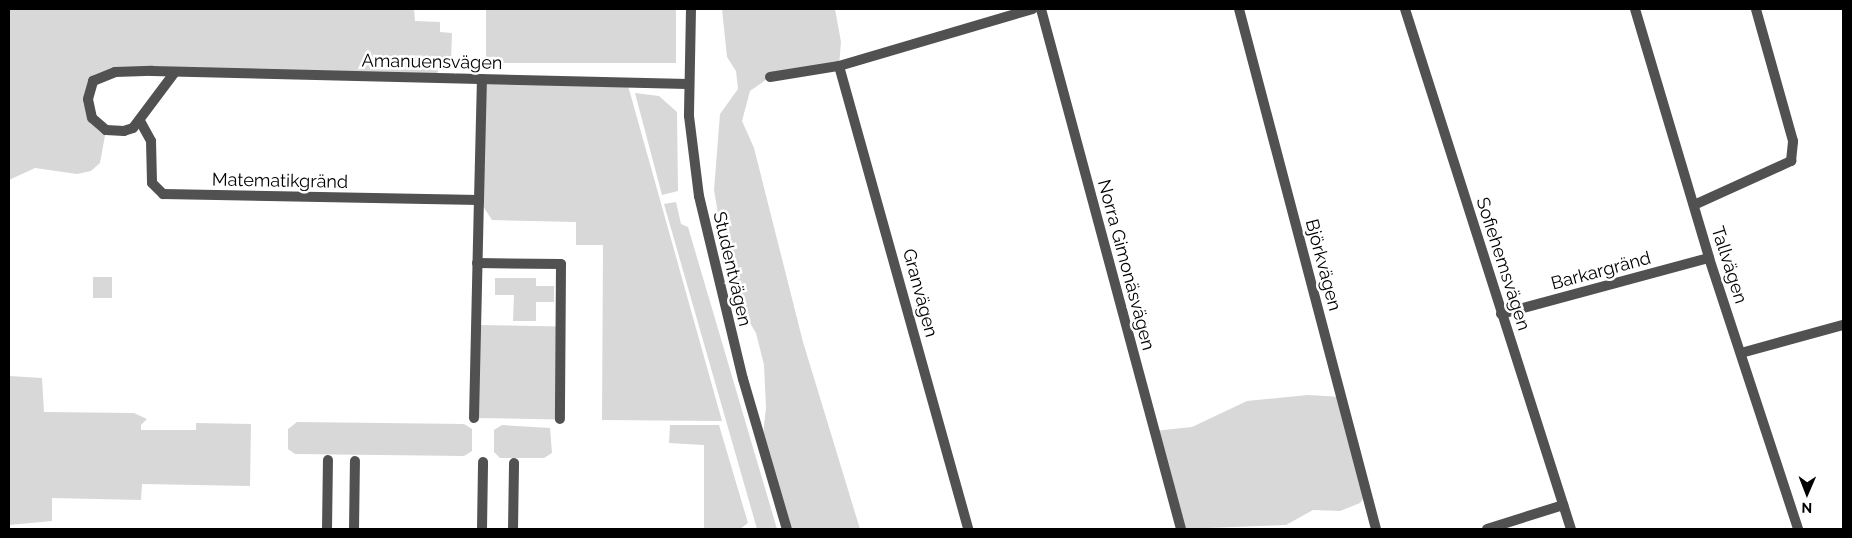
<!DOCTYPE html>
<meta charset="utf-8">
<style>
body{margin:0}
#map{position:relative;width:1852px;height:538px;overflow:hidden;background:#fff;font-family:Raleway,sans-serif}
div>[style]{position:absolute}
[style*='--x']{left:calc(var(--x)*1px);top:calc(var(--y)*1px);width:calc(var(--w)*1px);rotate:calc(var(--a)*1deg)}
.green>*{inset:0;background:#d8d8d8;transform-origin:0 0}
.minor>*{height:10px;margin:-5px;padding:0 5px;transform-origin:5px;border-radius:5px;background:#515151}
.tertiary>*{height:10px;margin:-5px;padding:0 5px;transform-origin:5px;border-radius:5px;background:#515151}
span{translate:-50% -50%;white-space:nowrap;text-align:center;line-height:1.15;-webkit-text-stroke:5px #fff;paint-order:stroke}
.street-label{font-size:18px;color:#000}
.frame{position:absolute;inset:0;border:10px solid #000;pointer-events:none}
.north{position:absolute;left:1782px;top:468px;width:50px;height:50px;-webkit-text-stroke:4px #fff;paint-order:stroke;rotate:181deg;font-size:14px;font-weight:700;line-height:20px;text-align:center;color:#000}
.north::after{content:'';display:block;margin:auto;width:18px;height:22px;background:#000;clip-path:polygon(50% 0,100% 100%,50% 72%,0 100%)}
</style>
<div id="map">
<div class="green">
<i style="clip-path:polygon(9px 9px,414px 9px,415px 21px,440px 22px,440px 32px,452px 33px,451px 62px,440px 63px,436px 78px,116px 72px,93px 81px,89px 110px,106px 130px,100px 163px,91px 171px,77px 174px,35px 168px,9px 180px)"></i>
<i style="left:486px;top:9px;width:190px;height:54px"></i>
<i style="clip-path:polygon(722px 9px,835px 9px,841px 42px,839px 66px,770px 77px,750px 91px,742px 121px,754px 148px,803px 342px,860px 529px,787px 529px,762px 443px,766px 408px,764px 365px,756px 333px,731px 291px,714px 190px,720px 114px,738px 89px,736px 71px,727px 57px)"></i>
<i style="clip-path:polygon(482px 79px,627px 82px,722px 421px,602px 420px,603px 245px,576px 245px,576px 222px,492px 220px,479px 200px)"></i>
<i style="clip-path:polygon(635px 93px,659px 96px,677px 112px,678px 191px,662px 195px)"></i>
<i style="clip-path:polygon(676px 202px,681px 224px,688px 227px,777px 529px,757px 529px,664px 204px)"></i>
<i style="left:93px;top:277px;width:19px;height:21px"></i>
<i style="clip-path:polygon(495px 278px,536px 278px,536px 286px,554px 286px,554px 302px,536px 302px,536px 321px,513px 321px,514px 295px,495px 295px)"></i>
<i style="left:476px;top:325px;width:85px;height:93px;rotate:1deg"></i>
<i style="clip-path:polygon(9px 376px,42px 378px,44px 412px,134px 413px,147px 419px,141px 425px,141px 430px,196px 430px,196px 423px,251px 424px,250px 486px,142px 484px,141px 500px,52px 498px,52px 521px,9px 525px)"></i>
<i style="clip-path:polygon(1308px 395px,1342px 397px,1367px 493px,1360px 503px,1340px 511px,1313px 510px,1286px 525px,1181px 529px,1154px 431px,1192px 427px,1247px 401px)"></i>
<i style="clip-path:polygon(297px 422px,464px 424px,472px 429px,472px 451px,464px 456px,295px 454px,288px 449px,288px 429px)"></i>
<i style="clip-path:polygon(502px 425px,550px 428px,552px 453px,544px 458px,500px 458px,494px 452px,494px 430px)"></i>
<i style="clip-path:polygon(670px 425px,719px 425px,748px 523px,740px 529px,704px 529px,704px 445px,669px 443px)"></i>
</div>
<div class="minor">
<i style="--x:1041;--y:9;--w:539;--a:74.93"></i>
<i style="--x:1239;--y:9;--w:538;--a:75.24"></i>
<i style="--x:1405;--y:9;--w:546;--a:72.3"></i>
<i style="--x:1635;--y:9;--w:260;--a:73.4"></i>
<i style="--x:1709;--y:258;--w:285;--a:71.8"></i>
<i style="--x:839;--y:66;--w:481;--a:74.4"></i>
<i style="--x:175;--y:72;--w:70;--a:126.9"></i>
<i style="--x:133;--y:128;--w:9;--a:162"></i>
<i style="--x:124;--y:131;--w:18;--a:-177"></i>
<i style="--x:106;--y:130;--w:18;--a:-139"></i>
<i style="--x:92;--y:118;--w:19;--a:-102"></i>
<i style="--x:88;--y:99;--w:19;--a:-74"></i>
<i style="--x:93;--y:81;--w:24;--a:-22"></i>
<i style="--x:115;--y:72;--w:37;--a:-2"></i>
<i style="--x:152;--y:71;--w:536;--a:1.39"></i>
<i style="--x:770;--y:77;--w:70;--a:-9.1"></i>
<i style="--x:839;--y:66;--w:202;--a:-16.4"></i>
<i style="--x:140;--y:121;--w:23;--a:61"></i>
<i style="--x:151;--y:141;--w:42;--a:88.6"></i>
<i style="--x:152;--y:183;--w:16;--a:45"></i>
<i style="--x:163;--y:194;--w:316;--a:1.1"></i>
<i style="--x:479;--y:200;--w:121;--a:-88.6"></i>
<i style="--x:1694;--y:205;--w:107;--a:-24.4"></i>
<i style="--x:1791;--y:161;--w:20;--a:-84"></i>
<i style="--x:1793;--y:141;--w:137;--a:-105.7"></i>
<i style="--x:477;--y:263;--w:84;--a:0.7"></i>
<i style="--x:561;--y:264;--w:155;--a:90.4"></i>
<i style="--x:1501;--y:314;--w:215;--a:-15.1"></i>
<i style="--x:1741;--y:353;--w:106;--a:-15.4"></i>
<i style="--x:474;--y:418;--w:218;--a:-88.7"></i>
<i style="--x:327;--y:529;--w:69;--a:-89.2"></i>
<i style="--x:354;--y:529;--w:68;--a:-89.2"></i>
<i style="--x:482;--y:529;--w:67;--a:-89.1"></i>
<i style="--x:513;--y:529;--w:66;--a:-89.1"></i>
<i style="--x:1487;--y:529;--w:80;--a:-17.5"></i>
</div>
<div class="tertiary">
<i style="--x:691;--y:9;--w:107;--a:91.1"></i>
<i style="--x:689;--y:116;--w:81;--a:82.9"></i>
<i style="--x:699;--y:196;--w:188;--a:76.5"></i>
<i style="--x:743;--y:379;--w:156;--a:73.7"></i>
</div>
<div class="street-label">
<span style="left:432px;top:62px;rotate:1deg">Amanuensvägen</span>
<span style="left:280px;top:181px;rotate:1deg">Matematikgränd</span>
<span style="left:1503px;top:264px;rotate:72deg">Sofiehemsvägen</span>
<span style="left:1126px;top:265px;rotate:75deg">Norra Gimonäsvägen</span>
<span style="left:1323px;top:265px;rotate:75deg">Björkvägen</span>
<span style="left:1729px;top:265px;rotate:72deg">Tallvägen</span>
<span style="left:732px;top:269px;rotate:77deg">Studentvägen</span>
<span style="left:1601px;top:271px;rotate:-15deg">Barkargränd</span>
<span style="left:920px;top:293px;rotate:75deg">Granvägen</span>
</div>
<div class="frame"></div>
<div class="north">N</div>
</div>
